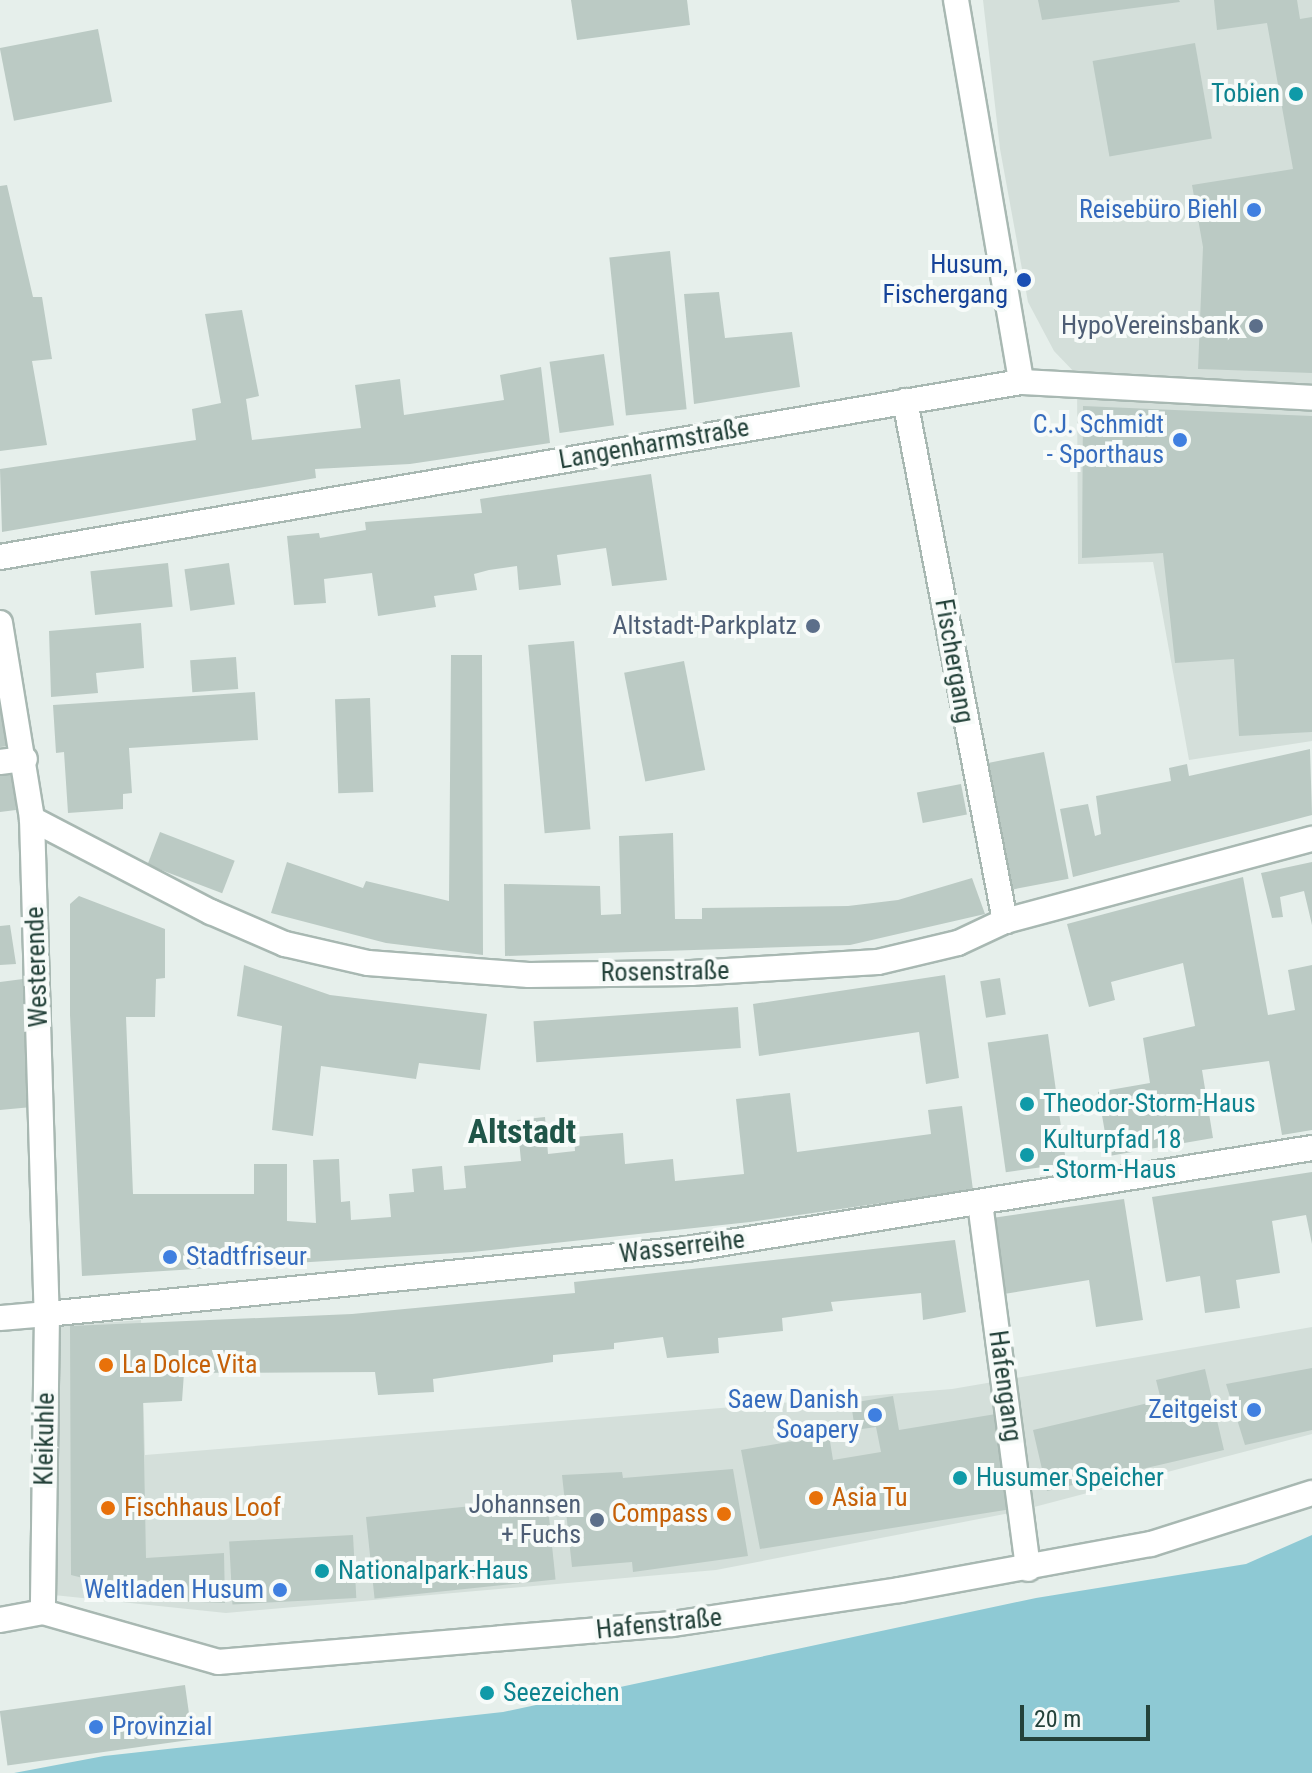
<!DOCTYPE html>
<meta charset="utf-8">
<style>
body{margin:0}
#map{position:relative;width:1312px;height:1773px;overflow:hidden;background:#e6efeb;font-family:"Roboto Condensed",sans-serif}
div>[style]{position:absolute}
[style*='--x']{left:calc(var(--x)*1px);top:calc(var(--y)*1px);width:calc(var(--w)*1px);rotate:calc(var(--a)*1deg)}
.built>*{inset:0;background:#d4dfda}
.water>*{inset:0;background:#8ec9d4}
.building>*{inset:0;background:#bbcac4;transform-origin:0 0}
.roads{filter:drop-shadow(2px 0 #a8b8b2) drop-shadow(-2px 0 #a8b8b2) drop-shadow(0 2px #a8b8b2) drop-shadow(0 -2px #a8b8b2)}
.pedestrian>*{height:24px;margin:-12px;padding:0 12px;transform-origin:12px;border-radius:12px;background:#fff}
.minor>*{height:24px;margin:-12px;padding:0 12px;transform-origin:12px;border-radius:12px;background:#fff}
.dots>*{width:22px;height:22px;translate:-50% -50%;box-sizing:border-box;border:4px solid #f7fbf9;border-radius:50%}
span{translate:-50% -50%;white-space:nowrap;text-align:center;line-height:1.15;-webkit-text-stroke:8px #f7fbf9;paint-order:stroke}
.culture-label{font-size:26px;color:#0d838f}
.right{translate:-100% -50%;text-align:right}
.left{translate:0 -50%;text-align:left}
.shop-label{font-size:26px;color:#366cbe}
.transit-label{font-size:26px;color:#164399}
.service-label{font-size:26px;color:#4e5e75}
.street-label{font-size:26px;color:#24423a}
.food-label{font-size:26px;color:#c56008}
.district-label{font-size:34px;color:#1f5548;font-weight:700}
.scale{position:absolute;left:1020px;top:1705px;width:130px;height:36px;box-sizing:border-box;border:4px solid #24423a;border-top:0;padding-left:10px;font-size:24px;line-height:28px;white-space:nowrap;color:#24423a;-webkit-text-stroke:6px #f7fbf9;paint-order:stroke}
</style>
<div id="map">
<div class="built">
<i style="clip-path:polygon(983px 0,1312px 0,1312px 741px,1189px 760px,1153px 562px,1078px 564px,1077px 375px,1054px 351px,1028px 302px,1000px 149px)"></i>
<i style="clip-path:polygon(141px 1320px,145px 1455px,952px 1389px,1312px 1327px,1312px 1434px,1015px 1512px,716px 1570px,226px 1613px,44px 1594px,47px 1327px)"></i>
</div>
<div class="water">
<i style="clip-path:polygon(1312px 1535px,1312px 1773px,14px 1773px,104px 1756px,503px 1712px,1036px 1598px,1246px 1564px)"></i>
</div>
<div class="building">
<i style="clip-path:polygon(571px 0,687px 0,690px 25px,577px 40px)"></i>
<i style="clip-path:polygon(1038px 0,1179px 0,1180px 2px,1042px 20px)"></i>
<i style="clip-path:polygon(1214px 0,1297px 0,1300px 19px,1312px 17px,1312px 373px,1198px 369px,1203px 247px,1192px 185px,1293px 169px,1267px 23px,1217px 30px)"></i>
<i style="left:98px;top:29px;width:74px;height:100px;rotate:79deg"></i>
<i style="left:1195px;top:43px;width:97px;height:104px;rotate:80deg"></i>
<i style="clip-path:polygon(7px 185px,33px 297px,42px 297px,52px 359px,32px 361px,47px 445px,0 451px,0 186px)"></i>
<i style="left:670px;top:251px;width:159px;height:61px;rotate:84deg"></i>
<i style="clip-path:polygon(719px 292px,725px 338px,792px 332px,800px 387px,694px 404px,684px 294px)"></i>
<i style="clip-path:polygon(242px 310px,259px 396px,246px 399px,252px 440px,361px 428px,355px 385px,400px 379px,404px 415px,504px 400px,500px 375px,541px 367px,550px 443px,410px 464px,315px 469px,316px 478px,2px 532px,0 469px,196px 440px,192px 409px,221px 403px,205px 314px)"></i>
<i style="left:604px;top:354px;width:72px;height:55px;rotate:82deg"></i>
<i style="clip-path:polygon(1083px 406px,1312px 416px,1312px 732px,1239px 736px,1234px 659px,1175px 663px,1163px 553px,1082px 558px)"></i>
<i style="clip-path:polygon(651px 474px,667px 580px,612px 586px,606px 548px,557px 555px,561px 585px,519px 590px,517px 566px,489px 570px,474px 574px,477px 590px,434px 596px,436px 607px,378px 616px,372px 573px,324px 579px,326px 603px,294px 605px,287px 536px,319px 533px,320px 538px,366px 530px,365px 522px,482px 513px,480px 499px)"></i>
<i style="left:168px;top:563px;width:44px;height:78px;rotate:84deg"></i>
<i style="left:229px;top:563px;width:42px;height:45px;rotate:82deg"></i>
<i style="clip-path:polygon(141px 623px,144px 668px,96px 673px,98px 693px,51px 697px,49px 631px)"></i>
<i style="left:574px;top:641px;width:189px;height:46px;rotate:85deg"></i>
<i style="clip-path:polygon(451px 655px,482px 655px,483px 955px,386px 943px,271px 913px,287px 862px,363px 888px,366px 881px,449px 901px)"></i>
<i style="left:236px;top:657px;width:32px;height:46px;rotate:86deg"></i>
<i style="left:684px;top:661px;width:111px;height:61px;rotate:79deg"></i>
<i style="clip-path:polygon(0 685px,11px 746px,0 747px)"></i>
<i style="clip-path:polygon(255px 692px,258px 740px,129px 748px,132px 793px,123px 794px,123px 809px,68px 813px,64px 752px,56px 753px,53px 705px)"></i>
<i style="left:370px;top:698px;width:94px;height:35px;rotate:88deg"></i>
<i style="clip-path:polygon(1310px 749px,1312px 815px,1073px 877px,1060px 809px,1088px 804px,1095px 836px,1101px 834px,1096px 796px,1171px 781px,1169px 768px,1187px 764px,1189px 776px)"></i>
<i style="left:1044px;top:752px;width:129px;height:57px;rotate:79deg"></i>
<i style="clip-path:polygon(13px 768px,16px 810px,0 812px,0 770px)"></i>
<i style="left:961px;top:784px;width:31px;height:45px;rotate:79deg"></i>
<i style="left:160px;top:832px;width:80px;height:35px;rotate:21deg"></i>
<i style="clip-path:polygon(673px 833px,675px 919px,702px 919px,702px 908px,848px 906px,898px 900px,972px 878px,985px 914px,850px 945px,505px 956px,504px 884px,600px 886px,601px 915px,621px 914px,619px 836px)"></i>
<i style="clip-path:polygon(1312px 862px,1312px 925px,1304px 891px,1280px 897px,1283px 917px,1272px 918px,1261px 873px)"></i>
<i style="clip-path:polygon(1243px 877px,1268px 1015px,1295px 1010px,1288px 970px,1312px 965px,1312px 1130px,1282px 1135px,1269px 1061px,1202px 1070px,1213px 1138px,1109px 1156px,1098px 1092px,1150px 1083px,1143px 1038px,1195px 1026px,1183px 963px,1111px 982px,1115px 1000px,1089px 1007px,1067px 924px)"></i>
<i style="clip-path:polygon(79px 896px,165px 929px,165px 978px,156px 979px,155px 1017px,126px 1017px,133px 1194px,254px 1194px,254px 1164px,287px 1164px,287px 1221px,316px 1223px,313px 1160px,339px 1159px,341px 1202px,350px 1201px,351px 1220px,391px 1217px,389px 1194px,414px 1192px,412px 1169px,442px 1166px,444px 1190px,466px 1188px,464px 1166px,521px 1161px,517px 1120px,545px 1117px,548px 1154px,575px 1151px,574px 1137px,623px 1133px,625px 1164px,673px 1159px,675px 1181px,744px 1174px,736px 1099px,790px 1093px,797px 1152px,931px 1134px,928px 1110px,962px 1106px,973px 1190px,750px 1222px,472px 1252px,82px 1276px,70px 1015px,70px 904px)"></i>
<i style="clip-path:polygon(10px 925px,16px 964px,0 965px,0 926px)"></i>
<i style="clip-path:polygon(244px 965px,330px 995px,487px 1014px,480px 1070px,419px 1063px,416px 1079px,321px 1066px,313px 1136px,272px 1130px,282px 1026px,237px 1016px)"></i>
<i style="clip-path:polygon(945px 975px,959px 1078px,926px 1084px,919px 1032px,759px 1056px,753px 1004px)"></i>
<i style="left:1000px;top:978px;width:37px;height:20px;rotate:81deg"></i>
<i style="clip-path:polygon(23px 979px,32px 1107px,0 1110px,0 982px)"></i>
<i style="left:738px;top:1007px;width:41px;height:205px;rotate:86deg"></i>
<i style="left:1048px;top:1034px;width:131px;height:61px;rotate:82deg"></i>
<i style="clip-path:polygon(1312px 1172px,1312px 1244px,1306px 1215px,1272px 1221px,1280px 1273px,1236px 1280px,1240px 1308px,1205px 1313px,1200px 1276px,1166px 1282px,1152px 1197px)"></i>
<i style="clip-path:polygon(1124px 1199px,1143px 1320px,1096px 1327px,1089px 1280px,1004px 1294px,992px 1218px)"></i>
<i style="clip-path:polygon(955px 1240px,966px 1312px,923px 1320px,921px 1293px,831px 1302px,833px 1311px,782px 1318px,783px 1331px,718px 1338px,719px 1353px,667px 1358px,663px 1337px,614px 1343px,614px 1349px,553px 1355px,553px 1362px,433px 1379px,434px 1392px,378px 1395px,375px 1372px,184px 1373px,182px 1401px,143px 1403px,146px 1558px,224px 1553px,225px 1603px,174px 1601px,71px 1575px,70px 1326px,352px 1314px,575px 1293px,574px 1282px)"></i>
<i style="clip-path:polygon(1312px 1368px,1312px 1430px,1245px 1445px,1226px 1384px)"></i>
<i style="clip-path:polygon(1205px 1369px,1224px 1450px,1047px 1491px,1033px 1430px,1161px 1400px,1156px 1380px)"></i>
<i style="clip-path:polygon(893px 1396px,899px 1430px,1002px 1413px,1018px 1508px,760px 1549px,741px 1450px,829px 1435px,833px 1460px,881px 1452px,876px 1427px,855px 1430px,851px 1403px)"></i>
<i style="clip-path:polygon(733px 1469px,748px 1556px,633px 1572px,632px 1562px,572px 1567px,562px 1475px,622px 1472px,623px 1478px)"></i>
<i style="left:547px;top:1498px;width:82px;height:182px;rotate:84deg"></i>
<i style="left:353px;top:1535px;width:63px;height:124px;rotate:87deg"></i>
<i style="left:185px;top:1685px;width:55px;height:187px;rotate:82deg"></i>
</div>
<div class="roads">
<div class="pedestrian">
<i style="--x:0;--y:762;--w:25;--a:-7"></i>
<i style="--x:980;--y:1203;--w:369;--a:82.5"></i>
<i style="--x:0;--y:1318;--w:47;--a:-4.9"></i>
<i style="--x:47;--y:1314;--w:298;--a:90.8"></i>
<i style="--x:43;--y:1612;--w:182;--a:15.9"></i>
<i style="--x:218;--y:1662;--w:456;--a:-4.8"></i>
<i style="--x:672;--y:1624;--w:231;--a:-8.5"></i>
<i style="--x:900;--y:1590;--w:255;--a:-10.4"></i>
<i style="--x:1151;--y:1544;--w:169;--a:-17.6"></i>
</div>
<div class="minor">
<i style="--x:956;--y:0;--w:387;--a:80.3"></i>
<i style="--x:905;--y:401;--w:530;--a:79.11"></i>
<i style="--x:0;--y:557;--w:1036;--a:-9.73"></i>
<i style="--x:1021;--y:382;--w:291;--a:3.1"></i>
<i style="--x:0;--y:623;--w:199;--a:80.7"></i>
<i style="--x:32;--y:819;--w:495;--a:88.3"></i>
<i style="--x:47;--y:1314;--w:643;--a:-5.8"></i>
<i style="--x:687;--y:1249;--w:633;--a:-9.18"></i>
<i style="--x:32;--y:819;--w:202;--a:27.5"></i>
<i style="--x:211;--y:912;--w:81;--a:23.4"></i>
<i style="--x:285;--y:944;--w:85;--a:12.9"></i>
<i style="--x:368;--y:963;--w:161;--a:4.3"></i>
<i style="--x:529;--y:975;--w:162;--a:-0.7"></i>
<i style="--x:691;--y:973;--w:187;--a:-3.4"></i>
<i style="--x:878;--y:962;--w:82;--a:-13.4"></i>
<i style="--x:958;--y:943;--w:52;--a:-25.1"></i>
<i style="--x:1005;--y:921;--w:318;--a:-15"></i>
<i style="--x:0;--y:1620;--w:44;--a:-10.5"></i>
</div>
</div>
<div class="dots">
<i style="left:1296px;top:94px;background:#0f9aa8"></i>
<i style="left:1254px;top:210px;background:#3f7fe0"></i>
<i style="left:1024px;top:280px;background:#1a4fb4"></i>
<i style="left:1256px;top:326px;background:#5c6f8a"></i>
<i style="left:1180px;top:440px;background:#3f7fe0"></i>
<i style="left:813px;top:626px;background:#5c6f8a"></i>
<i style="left:1027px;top:1104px;background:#0f9aa8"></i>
<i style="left:1027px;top:1155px;background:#0f9aa8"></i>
<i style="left:170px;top:1257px;background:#3f7fe0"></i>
<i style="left:106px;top:1365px;background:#e8710a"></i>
<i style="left:1254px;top:1410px;background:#3f7fe0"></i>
<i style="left:875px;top:1415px;background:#3f7fe0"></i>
<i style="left:960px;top:1478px;background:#0f9aa8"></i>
<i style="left:816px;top:1498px;background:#e8710a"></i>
<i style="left:108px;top:1508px;background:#e8710a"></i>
<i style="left:724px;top:1514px;background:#e8710a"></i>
<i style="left:597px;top:1520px;background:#5c6f8a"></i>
<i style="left:322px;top:1571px;background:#0f9aa8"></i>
<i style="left:280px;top:1590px;background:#3f7fe0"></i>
<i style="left:487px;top:1693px;background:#0f9aa8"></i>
<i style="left:96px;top:1727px;background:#3f7fe0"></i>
</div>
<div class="culture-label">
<span class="right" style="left:1280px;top:94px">Tobien</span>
<span class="left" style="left:1043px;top:1104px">Theodor-Storm-Haus</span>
<span class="left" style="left:1043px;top:1155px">Kulturpfad 18<br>- Storm-Haus</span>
<span class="left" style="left:976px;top:1478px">Husumer Speicher</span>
<span class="left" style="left:338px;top:1571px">Nationalpark-Haus</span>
<span class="left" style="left:503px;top:1693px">Seezeichen</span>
</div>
<div class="shop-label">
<span class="right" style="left:1238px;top:210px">Reisebüro Biehl</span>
<span class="right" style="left:1164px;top:440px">C.J. Schmidt<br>- Sporthaus</span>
<span class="left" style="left:186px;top:1257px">Stadtfriseur</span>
<span class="right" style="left:859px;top:1415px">Saew Danish<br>Soapery</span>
<span class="right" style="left:1238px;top:1410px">Zeitgeist</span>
<span class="right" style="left:264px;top:1590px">Weltladen Husum</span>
<span class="left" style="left:112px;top:1727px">Provinzial</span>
</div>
<div class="transit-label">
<span class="right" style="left:1008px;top:280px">Husum,<br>Fischergang</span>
</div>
<div class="service-label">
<span class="right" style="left:1240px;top:326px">HypoVereinsbank</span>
<span class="right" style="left:797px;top:626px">Altstadt-Parkplatz</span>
<span class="right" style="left:581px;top:1520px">Johannsen<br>+ Fuchs</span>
</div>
<div class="street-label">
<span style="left:654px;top:444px;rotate:-10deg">Langenharmstraße</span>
<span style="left:954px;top:661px;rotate:80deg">Fischergang</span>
<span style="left:37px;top:967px;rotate:-92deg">Westerende</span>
<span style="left:665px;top:972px;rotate:-1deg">Rosenstraße</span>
<span style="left:682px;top:1247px;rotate:-7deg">Wasserreihe</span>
<span style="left:1005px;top:1386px;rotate:82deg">Hafengang</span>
<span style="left:45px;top:1439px;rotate:-89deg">Kleikuhle</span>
<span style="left:659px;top:1624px;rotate:-6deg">Hafenstraße</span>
</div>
<div class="food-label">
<span class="left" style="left:122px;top:1365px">La Dolce Vita</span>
<span class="left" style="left:832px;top:1498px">Asia Tu</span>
<span class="left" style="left:124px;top:1508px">Fischhaus Loof</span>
<span class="right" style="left:708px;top:1514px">Compass</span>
</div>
<div class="district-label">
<span style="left:522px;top:1132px">Altstadt</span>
</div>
<div class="scale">20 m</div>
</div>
